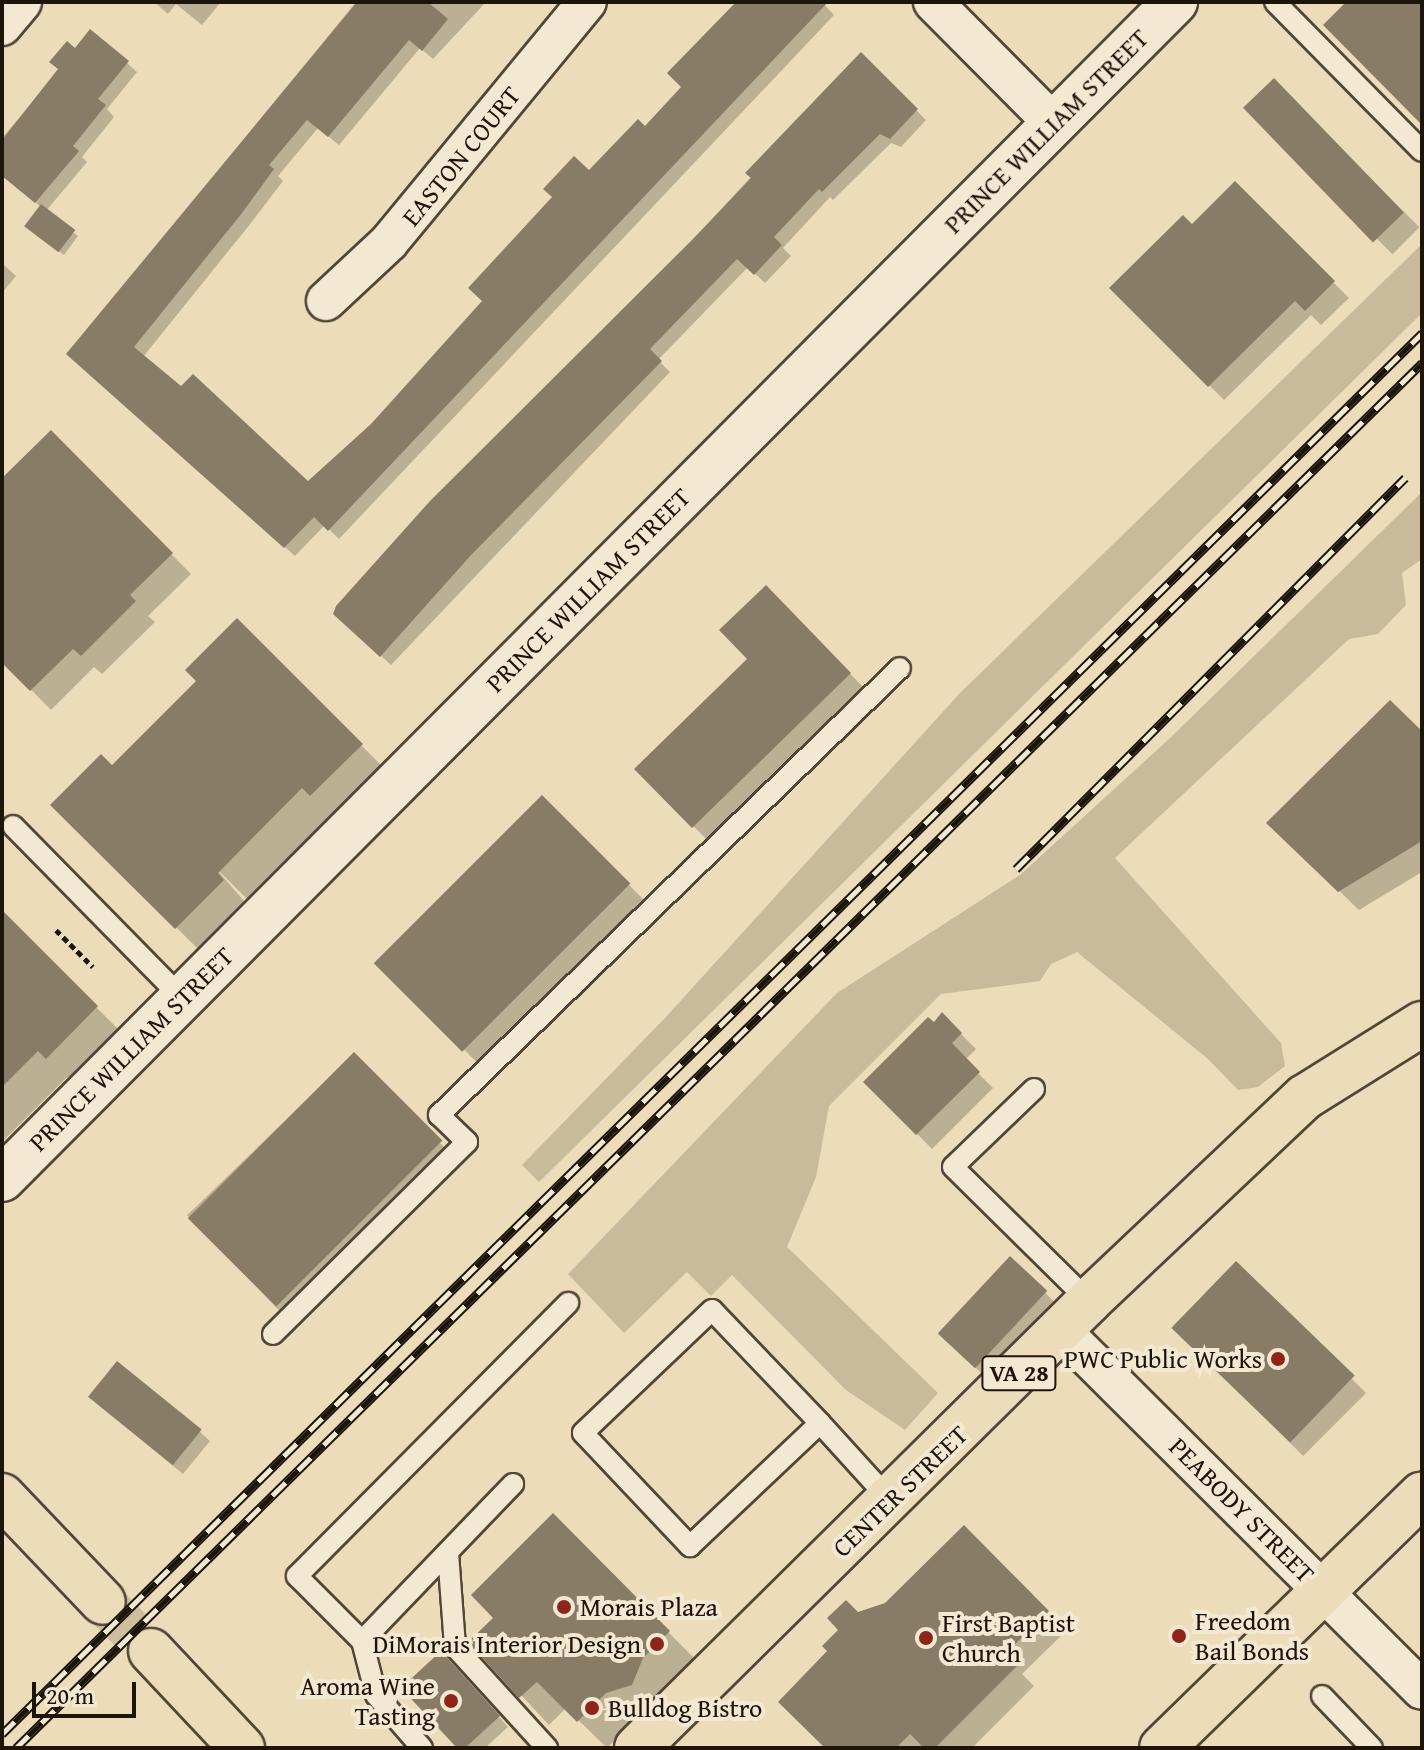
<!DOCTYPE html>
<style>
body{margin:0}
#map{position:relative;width:1424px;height:1750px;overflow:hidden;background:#ecdcb9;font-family:"Gentium Book Plus",serif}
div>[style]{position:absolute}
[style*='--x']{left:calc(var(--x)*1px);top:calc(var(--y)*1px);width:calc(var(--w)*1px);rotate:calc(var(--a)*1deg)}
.green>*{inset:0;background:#c9ba9c}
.shadow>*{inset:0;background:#0003;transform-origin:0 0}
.building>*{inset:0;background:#897c66;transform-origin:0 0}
.primary-tunnel>*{height:44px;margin-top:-22px;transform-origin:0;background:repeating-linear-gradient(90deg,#cdbe9f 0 44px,transparent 0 66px)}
.path>*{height:5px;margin-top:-2.5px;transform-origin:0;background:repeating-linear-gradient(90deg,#1d140c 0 6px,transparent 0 10px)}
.roads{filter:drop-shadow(2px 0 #514637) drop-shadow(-2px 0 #514637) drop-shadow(0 2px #514637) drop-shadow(0 -2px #514637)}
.service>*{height:20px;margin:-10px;padding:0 10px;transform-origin:10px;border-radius:10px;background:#f3e8d2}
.minor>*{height:38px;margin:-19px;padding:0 19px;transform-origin:19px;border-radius:19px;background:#f3e8d2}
.tertiary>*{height:44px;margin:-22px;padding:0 22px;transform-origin:22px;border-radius:22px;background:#f3e8d2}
.primary>*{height:44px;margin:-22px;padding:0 22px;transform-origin:22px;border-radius:22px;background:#ecdcb9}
.trunk>*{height:44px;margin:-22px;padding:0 22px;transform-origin:22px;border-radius:22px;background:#ecdcb9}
.rail>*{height:9px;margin-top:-4.5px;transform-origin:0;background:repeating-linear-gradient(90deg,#f3e8d2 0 18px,#1d140c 0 36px);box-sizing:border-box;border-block:2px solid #1d140c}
.dots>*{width:22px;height:22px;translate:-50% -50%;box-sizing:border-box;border:4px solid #f3e8d2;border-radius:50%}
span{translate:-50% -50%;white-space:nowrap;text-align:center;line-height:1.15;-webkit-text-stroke:8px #f3e8d2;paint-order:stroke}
.shield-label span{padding:2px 6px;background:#f3e8d2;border:2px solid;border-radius:6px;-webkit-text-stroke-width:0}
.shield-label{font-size:24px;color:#1d140c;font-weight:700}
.street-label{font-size:26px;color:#1d140c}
.poi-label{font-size:26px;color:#1d140c}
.right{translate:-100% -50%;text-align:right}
.left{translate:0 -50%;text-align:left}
.frame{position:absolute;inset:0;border:4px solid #1d140c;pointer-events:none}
.scale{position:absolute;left:32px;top:1682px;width:104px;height:36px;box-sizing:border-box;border:4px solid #1d140c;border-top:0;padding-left:10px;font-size:24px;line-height:28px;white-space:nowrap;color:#1d140c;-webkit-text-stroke:6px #f3e8d2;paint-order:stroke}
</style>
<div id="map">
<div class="green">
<i style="clip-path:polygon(1422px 244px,1422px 313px,539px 1182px,522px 1165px,665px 1018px,960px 693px)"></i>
<i style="clip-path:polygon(1422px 492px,1422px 559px,1402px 573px,1406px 605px,1378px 634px,1349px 639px,1115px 858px,1281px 1043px,1285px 1066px,1258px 1087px,1238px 1090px,1208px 1059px,1077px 952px,1051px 964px,1040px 981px,941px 994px,829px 1106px,816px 1177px,787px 1247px,938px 1393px,905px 1430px,846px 1390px,732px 1275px,711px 1296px,687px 1272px,624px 1333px,568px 1274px,837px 993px,1020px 875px,1169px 739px)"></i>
</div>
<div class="shadow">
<i style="clip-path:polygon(154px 2px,221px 2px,202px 25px,176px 4px,168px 14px)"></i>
<i style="clip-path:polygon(356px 2px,486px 2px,433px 59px,420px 48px,339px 145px,318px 128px,278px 176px,283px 181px,251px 223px,143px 357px,308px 484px,373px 426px,485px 302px,589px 173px,645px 129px,684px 87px,738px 2px,822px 2px,834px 15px,339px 539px,325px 525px,295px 556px,68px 354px)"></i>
<i style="clip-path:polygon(76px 51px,127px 63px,137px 72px,107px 109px,114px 117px,82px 157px,87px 162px,46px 211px,78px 236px,64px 255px,31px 230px,41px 207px,2px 175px,2px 138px)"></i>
<i style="clip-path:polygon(861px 55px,926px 120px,901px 147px,891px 143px,833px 200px,830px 197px,783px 248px,791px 256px,765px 283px,748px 267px,658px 360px,670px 372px,391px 665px,346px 624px)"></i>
<i style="left:1273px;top:81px;width:207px;height:38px;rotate:45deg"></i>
<i style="clip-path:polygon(1235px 184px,1349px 298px,1321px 325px,1311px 315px,1224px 400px,1112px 288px,1192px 227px)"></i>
<i style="clip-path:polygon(2px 263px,16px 276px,2px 293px)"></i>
<i style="clip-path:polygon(51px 433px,191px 574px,148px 616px,155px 622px,102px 674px,94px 667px,51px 710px,2px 660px,2px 481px)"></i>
<i style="clip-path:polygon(766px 588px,870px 694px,713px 846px,637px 769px,750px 659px)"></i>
<i style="clip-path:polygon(237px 621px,389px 773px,339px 823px,331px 815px,247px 899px,212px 864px,251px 909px,204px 955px,53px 805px,112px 768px,199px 681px)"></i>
<i style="clip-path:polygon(1422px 733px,1422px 872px,1359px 910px,1269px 823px)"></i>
<i style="left:542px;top:798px;width:151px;height:233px;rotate:45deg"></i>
<i style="clip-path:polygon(2px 913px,125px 1036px,75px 1085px,67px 1077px,2px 1142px)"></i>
<i style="clip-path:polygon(942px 1015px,976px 1049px,965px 1060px,993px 1088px,932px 1149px,866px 1082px)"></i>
<i style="left:354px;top:1054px;width:151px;height:232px;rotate:46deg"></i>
<i style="left:1010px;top:1259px;width:71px;height:102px;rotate:44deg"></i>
<i style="left:1236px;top:1263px;width:184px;height:89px;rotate:45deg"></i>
<i style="clip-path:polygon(100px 1406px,200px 1432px,210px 1441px,183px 1474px)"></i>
<i style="clip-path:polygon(553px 1516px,696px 1660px,607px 1748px,566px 1708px,549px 1725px,471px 1642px,496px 1618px)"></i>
<i style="clip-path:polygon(964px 1528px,1066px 1631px,1022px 1674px,1034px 1686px,972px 1748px,827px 1748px,830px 1651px,857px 1614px,886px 1604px)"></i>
<i style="clip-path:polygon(450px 1663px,508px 1727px,485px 1748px,460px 1748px)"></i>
</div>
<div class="building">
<i style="clip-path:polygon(357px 2px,428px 2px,448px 19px,422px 51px,409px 40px,328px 137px,307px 120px,269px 165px,274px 169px,242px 213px,134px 347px,181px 386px,193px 374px,308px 481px,371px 424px,482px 301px,468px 288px,552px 197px,543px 189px,574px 156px,589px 170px,638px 119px,645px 126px,681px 87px,667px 73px,736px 2px,828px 2px,328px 531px,314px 517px,284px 548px,66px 354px)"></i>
<i style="clip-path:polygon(1346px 2px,1422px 2px,1422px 125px,1323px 25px)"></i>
<i style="clip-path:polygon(90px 29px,129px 61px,98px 99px,106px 105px,73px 146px,79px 151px,35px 203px,2px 176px,2px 140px,58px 69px,49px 62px,67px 41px,75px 48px)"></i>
<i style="clip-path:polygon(861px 52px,918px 109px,890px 139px,880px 134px,822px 192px,819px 189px,774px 237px,782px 245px,754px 275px,737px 259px,650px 349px,662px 361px,472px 554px,380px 657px,333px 614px,336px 606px,430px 501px,692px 240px,751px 178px,745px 173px)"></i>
<i style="left:1274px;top:78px;width:187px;height:43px;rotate:46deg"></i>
<i style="clip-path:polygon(1235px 181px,1335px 281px,1305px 311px,1295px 301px,1208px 387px,1109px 288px,1183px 215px,1192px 224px)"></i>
<i style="left:41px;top:204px;width:43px;height:28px;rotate:37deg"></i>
<i style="clip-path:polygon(51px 430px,173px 553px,130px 595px,136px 601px,81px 656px,73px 649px,30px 691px,2px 663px,2px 478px)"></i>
<i style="clip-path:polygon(766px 585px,851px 673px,692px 828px,634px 769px,747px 659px,719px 630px)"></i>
<i style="clip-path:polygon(237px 618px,363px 744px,310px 796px,302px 788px,218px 873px,224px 880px,175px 929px,50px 805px,101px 754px,112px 765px,196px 681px,185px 670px)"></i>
<i style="clip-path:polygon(1390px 700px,1422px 731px,1422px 841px,1338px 892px,1266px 823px)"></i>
<i style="left:542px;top:795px;width:125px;height:238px;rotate:45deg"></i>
<i style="clip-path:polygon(2px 910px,98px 1006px,46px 1059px,38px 1051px,2px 1087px)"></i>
<i style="clip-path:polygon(942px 1012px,962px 1033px,952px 1043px,980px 1072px,916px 1135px,863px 1082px,928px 1017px,934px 1022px)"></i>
<i style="left:354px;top:1052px;width:125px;height:235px;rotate:45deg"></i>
<i style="left:1010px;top:1256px;width:51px;height:106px;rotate:43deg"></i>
<i style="left:1236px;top:1261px;width:165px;height:93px;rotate:44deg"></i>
<i style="left:117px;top:1361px;width:109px;height:46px;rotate:39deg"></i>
<i style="clip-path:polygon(553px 1513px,670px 1631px,643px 1658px,632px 1685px,606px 1693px,577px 1722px,537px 1682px,519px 1698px,468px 1642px,493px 1618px,471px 1595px)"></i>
<i style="clip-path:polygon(964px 1525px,1049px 1611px,1005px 1654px,1017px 1666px,935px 1748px,924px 1748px,910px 1734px,896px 1748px,825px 1748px,778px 1702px,827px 1651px,822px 1646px,838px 1630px,827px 1618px,846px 1600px,858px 1612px,885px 1603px)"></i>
<i style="clip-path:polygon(441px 1651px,500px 1716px,465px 1748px,457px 1748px,401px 1688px)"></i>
</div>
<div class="primary-tunnel">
<i style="--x:103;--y:1602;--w:69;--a:45.6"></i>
</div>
<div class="path">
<i style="--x:56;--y:930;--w:52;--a:45"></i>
</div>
<div class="roads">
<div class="service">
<i style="--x:1275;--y:2;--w:209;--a:45.4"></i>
<i style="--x:13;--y:826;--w:241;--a:45.5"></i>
<i style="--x:1034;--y:1089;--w:112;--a:136.1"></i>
<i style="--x:953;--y:1167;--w:191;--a:44.6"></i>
<i style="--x:273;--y:1334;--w:273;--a:-44.7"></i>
<i style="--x:467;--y:1142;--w:39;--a:-136"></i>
<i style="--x:439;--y:1115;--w:642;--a:-44.12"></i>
<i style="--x:820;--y:1423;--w:156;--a:-133.7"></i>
<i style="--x:712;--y:1310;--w:178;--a:136.4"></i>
<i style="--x:583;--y:1433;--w:156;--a:46.6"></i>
<i style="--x:690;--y:1546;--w:179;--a:-43.4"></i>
<i style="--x:820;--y:1423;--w:105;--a:47.7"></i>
<i style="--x:448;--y:1553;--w:94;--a:85.7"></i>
<i style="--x:455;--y:1647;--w:137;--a:47.7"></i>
<i style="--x:362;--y:1641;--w:92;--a:-135"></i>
<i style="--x:297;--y:1576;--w:385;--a:-45.2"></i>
<i style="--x:1322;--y:1696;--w:72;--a:46.1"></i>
<i style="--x:422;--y:1748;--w:70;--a:-131"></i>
<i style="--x:376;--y:1695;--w:56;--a:-104.5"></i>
<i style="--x:362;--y:1641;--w:218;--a:-46.1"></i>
</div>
<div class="minor">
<i style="--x:933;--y:2;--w:170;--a:45.2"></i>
<i style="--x:2;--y:26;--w:31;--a:-50"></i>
<i style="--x:326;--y:301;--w:86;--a:-43.1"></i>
<i style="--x:389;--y:242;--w:311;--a:-50.5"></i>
<i style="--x:1062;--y:1331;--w:508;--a:44.92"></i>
</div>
<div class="tertiary">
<i style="--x:2;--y:1179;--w:1662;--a:-45.1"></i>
</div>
<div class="primary">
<i style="--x:2;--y:1496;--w:146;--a:46.4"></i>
<i style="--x:151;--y:1651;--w:133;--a:46.8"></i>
</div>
<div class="trunk">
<i style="--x:637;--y:1748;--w:636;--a:-44.68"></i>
<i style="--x:1089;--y:1301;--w:297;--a:-43.4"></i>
<i style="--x:1305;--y:1097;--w:138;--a:-32"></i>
<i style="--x:1162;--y:1748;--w:363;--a:-44.3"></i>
</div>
</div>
<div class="rail">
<i style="--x:1016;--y:869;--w:552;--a:-45.15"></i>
<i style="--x:2;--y:1734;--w:1995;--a:-44.61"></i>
<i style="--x:16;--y:1748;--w:1974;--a:-44.57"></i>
</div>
<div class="dots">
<i style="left:1278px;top:1359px;background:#8f2418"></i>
<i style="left:564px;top:1607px;background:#8f2418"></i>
<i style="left:1179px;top:1636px;background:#8f2418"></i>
<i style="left:926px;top:1638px;background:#8f2418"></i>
<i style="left:657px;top:1644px;background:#8f2418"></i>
<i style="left:451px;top:1701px;background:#8f2418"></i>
<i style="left:592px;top:1708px;background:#8f2418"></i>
</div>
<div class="shield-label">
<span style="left:1019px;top:1373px">VA 28</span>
</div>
<div class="street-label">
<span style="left:1046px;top:131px;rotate:-45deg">PRINCE WILLIAM STREET</span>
<span style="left:461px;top:156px;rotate:-51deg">EASTON COURT</span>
<span style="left:588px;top:590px;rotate:-45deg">PRINCE WILLIAM STREET</span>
<span style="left:131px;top:1049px;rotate:-45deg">PRINCE WILLIAM STREET</span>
<span style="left:900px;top:1491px;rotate:-44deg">CENTER STREET</span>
<span style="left:1242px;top:1510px;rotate:45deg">PEABODY STREET</span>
</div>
<div class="poi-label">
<span class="right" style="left:1262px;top:1359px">PWC Public Works</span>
<span class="left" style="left:580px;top:1607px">Morais Plaza</span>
<span class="left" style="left:1195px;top:1636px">Freedom<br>Bail Bonds</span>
<span class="left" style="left:942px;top:1638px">First Baptist<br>Church</span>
<span class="right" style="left:641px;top:1644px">DiMorais Interior Design</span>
<span class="right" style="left:435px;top:1701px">Aroma Wine<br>Tasting</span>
<span class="left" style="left:608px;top:1708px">Bulldog Bistro</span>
</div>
<div class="frame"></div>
<div class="scale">20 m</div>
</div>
